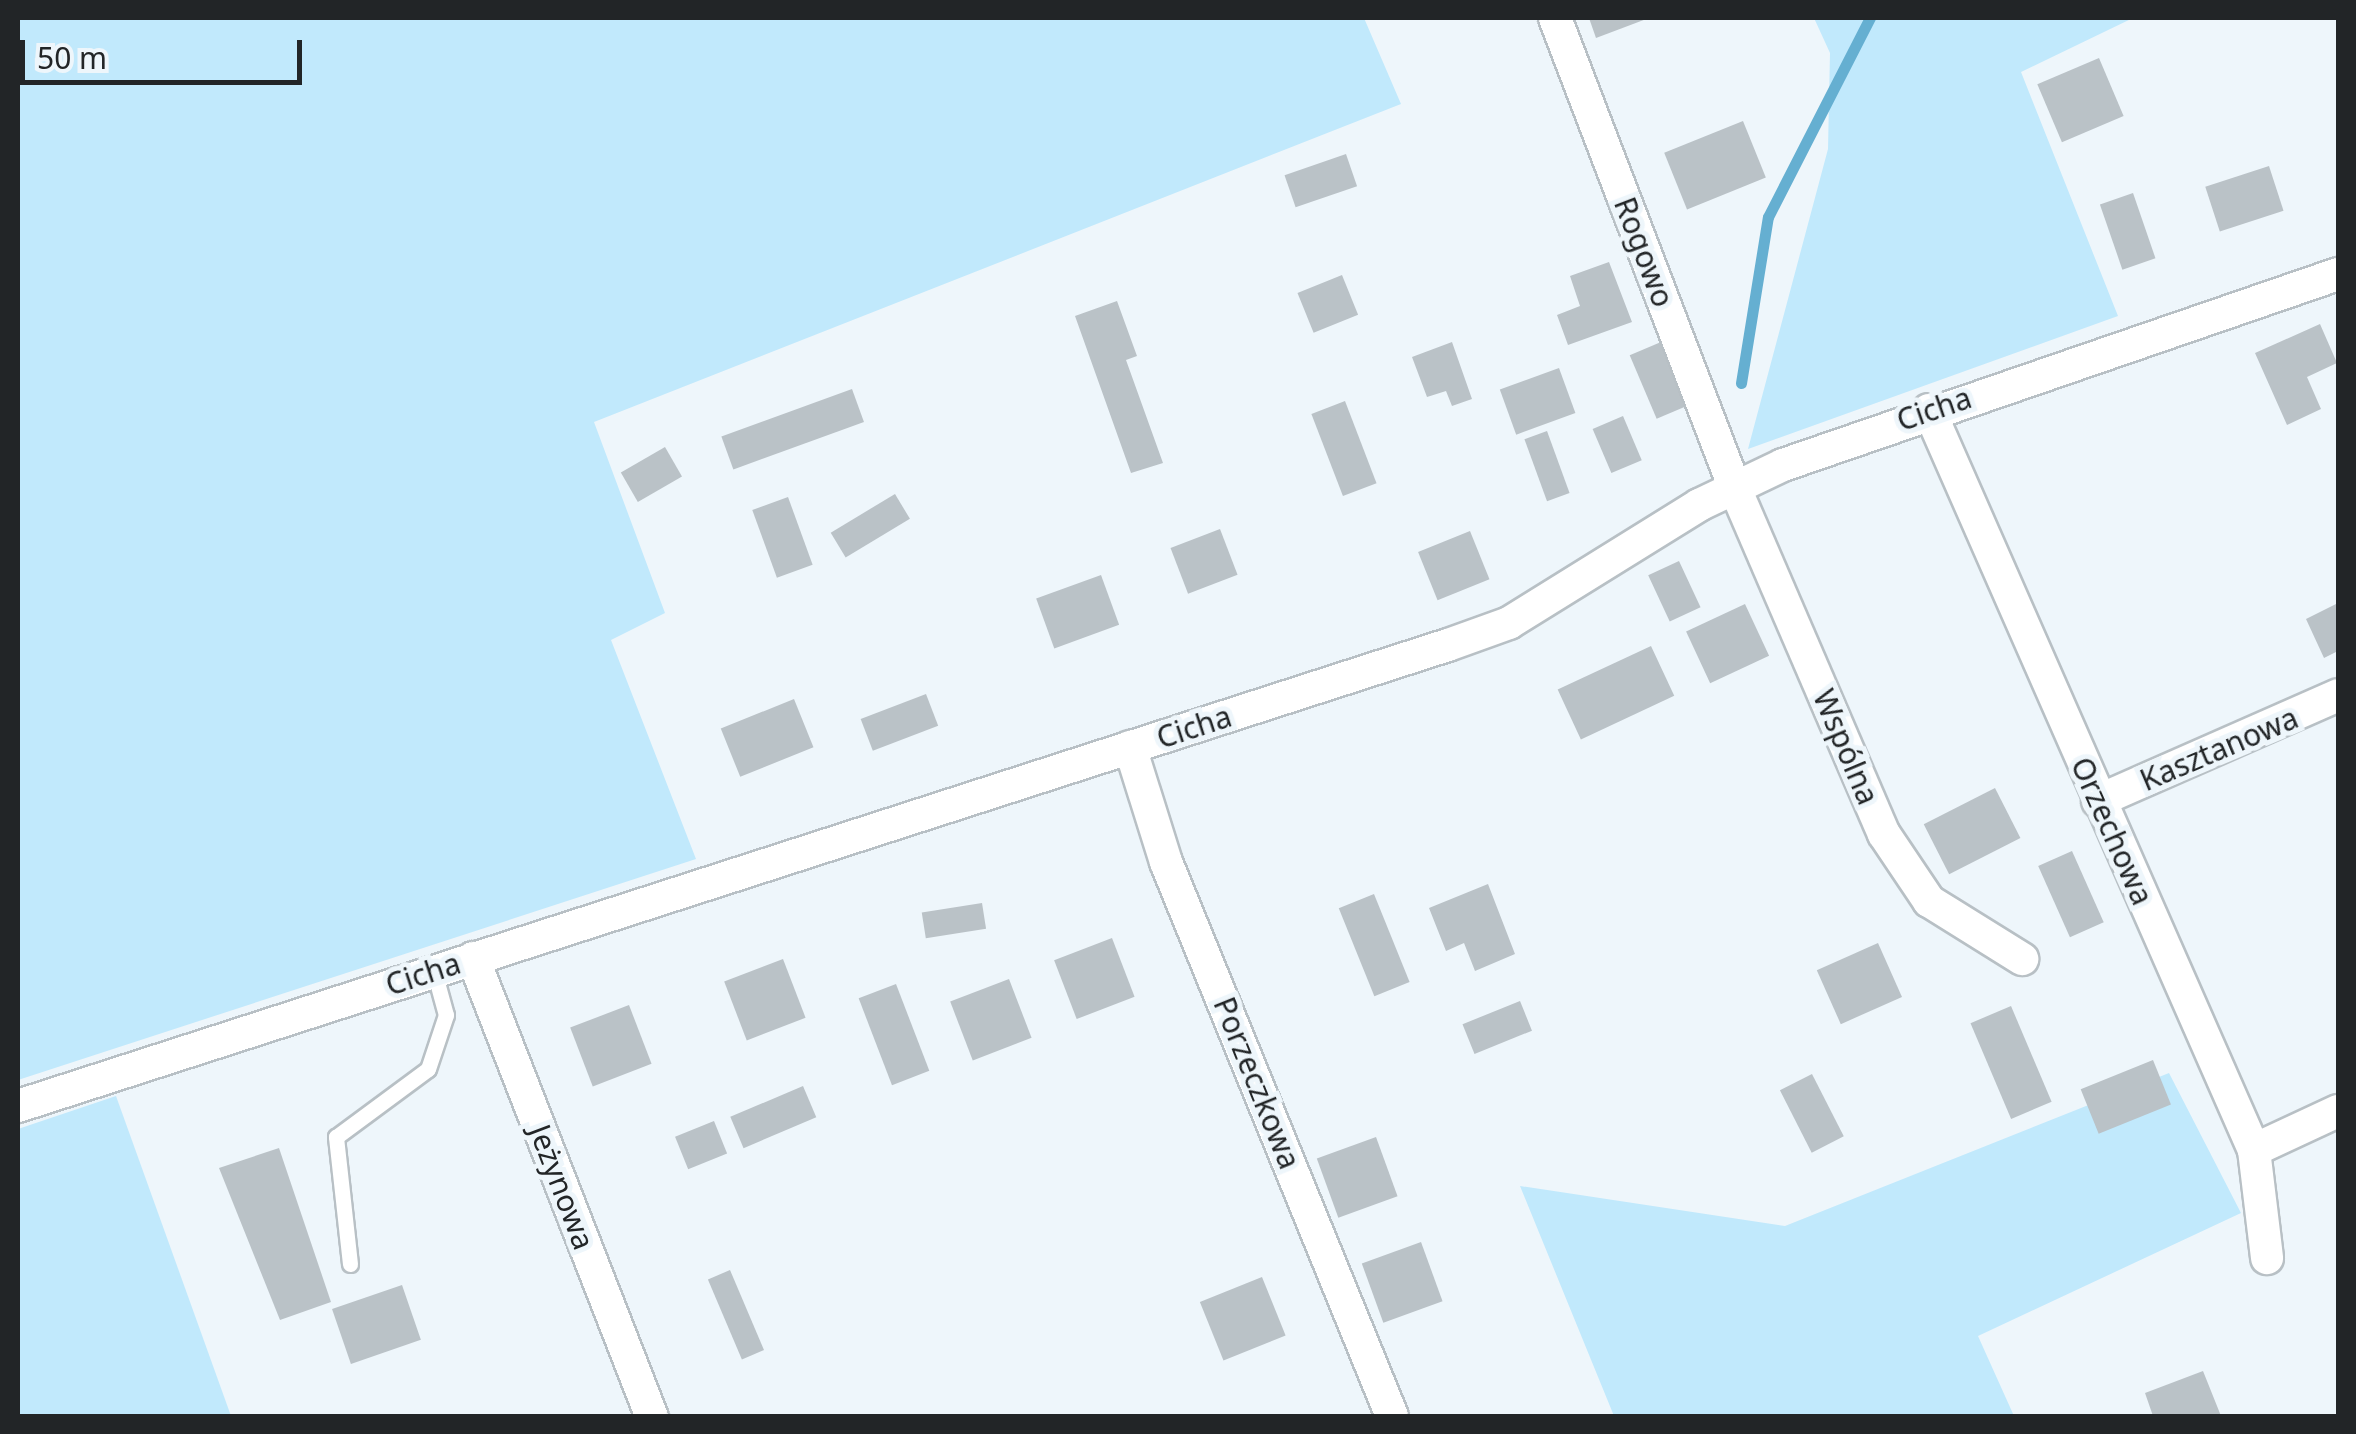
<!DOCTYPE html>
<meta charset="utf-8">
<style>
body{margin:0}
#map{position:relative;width:2356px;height:1434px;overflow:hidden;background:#eef6fb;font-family:"Noto Sans",sans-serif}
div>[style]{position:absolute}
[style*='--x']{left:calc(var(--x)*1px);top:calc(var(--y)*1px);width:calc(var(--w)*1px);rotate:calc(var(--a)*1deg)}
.green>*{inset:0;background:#c1e9fc}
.stream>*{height:11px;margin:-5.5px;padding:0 5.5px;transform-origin:5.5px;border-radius:5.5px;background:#65afd1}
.building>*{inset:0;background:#bac2c7;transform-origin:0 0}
.roads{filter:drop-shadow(2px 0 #b8c0c5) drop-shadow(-2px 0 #b8c0c5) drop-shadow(0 2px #b8c0c5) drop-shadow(0 -2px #b8c0c5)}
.lane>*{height:15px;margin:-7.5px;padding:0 7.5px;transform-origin:7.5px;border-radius:7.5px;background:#fff}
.street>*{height:32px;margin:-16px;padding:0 16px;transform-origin:16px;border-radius:16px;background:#fff}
span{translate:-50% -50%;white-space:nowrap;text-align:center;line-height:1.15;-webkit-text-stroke:10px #eef6fb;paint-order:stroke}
.street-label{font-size:30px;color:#222527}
.frame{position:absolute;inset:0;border:20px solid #222527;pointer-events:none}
.scale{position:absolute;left:20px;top:40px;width:282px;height:45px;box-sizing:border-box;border:5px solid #222527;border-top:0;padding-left:12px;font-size:30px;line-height:35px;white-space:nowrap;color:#222527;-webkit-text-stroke:8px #eef6fb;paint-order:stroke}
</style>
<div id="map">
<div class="green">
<i style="clip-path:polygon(18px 18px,1364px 18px,1401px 104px,594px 422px,665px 613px,611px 640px,696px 859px,18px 1080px)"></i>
<i style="clip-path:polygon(1814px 18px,2133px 18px,2021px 72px,2118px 316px,1748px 449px,1828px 149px,1830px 53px)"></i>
<i style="clip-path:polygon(2169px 1073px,2241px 1213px,1978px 1336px,2014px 1416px,1614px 1416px,1520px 1186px,1785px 1226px)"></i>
<i style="clip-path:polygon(116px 1096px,231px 1416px,18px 1416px,18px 1129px)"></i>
</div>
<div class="stream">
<i style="--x:1741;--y:383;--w:168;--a:-80.8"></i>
<i style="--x:1768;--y:217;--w:224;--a:-62.9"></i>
</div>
<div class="building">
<i style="clip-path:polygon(1589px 18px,1649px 18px,1596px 38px)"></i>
<i style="left:2099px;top:58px;width:63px;height:67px;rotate:67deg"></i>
<i style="left:1743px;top:121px;width:61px;height:85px;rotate:68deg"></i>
<i style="left:1346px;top:154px;width:34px;height:65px;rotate:71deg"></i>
<i style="left:2269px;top:166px;width:47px;height:67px;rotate:72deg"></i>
<i style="left:2133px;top:193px;width:69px;height:35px;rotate:71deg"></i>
<i style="clip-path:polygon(1609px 262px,1632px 322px,1568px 345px,1557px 315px,1580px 306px,1570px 276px)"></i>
<i style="left:1342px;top:275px;width:43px;height:48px;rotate:68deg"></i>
<i style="clip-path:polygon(1117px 301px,1137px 356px,1126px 360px,1163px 463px,1131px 473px,1075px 316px)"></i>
<i style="clip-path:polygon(2320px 324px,2337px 363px,2307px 377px,2321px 409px,2287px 425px,2255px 353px)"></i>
<i style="clip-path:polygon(1452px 342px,1472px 399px,1452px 406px,1446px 391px,1427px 397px,1412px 357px)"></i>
<i style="left:1661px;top:342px;width:69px;height:34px;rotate:67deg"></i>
<i style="left:1559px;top:368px;width:48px;height:63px;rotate:70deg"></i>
<i style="left:852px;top:389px;width:35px;height:139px;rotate:70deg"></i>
<i style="left:1345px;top:401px;width:88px;height:36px;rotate:69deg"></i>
<i style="left:1623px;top:416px;width:48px;height:33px;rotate:67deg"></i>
<i style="left:1547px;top:431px;width:66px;height:24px;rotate:70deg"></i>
<i style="left:665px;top:447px;width:34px;height:51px;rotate:60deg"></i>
<i style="left:895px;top:494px;width:29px;height:75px;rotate:59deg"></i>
<i style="left:788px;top:497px;width:72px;height:38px;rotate:70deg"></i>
<i style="left:1220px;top:529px;width:49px;height:53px;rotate:69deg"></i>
<i style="left:1470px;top:531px;width:52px;height:56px;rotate:68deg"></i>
<i style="left:1679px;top:561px;width:51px;height:34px;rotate:65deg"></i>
<i style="left:1101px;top:575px;width:53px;height:69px;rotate:70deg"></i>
<i style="clip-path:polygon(2338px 603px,2338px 651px,2324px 658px,2306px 619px)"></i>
<i style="left:1745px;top:604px;width:57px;height:65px;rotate:65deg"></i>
<i style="left:1651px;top:646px;width:55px;height:103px;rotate:65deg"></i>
<i style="left:926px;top:694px;width:34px;height:70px;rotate:69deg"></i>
<i style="left:794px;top:699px;width:52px;height:79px;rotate:68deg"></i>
<i style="left:1995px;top:788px;width:56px;height:80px;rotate:63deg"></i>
<i style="left:2072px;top:851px;width:78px;height:37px;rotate:66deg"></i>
<i style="clip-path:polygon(1488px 884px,1515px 954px,1475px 971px,1464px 943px,1446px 951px,1429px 908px)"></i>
<i style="left:1374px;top:894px;width:95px;height:38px;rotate:68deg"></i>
<i style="left:982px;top:903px;width:26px;height:61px;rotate:81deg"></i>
<i style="left:1112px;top:938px;width:63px;height:62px;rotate:69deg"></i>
<i style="left:1878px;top:943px;width:59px;height:67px;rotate:66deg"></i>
<i style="left:783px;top:959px;width:63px;height:63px;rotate:69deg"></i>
<i style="left:1009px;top:979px;width:63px;height:63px;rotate:69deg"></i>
<i style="left:896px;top:984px;width:93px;height:40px;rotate:69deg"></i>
<i style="left:1520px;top:1001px;width:32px;height:62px;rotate:68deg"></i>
<i style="left:629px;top:1005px;width:63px;height:63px;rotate:69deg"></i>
<i style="left:2011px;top:1006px;width:104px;height:44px;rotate:67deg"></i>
<i style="left:2153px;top:1060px;width:48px;height:78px;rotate:68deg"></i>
<i style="left:1812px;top:1074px;width:70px;height:36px;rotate:63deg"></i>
<i style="left:803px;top:1086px;width:34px;height:79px;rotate:67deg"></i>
<i style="left:714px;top:1121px;width:35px;height:42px;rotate:68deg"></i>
<i style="left:1376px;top:1137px;width:63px;height:63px;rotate:70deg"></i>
<i style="clip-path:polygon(279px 1148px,331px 1302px,280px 1320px,219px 1168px)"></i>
<i style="left:1421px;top:1242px;width:63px;height:63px;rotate:70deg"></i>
<i style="left:730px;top:1270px;width:87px;height:24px;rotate:67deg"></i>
<i style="left:1262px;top:1277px;width:63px;height:67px;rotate:68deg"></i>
<i style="left:402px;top:1285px;width:58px;height:74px;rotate:71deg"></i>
<i style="clip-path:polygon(2203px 1371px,2221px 1416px,2153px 1416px,2145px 1393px)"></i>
</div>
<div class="roads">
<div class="lane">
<i style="--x:350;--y:1264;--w:128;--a:-96.3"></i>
<i style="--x:336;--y:1137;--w:114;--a:-36.5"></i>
<i style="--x:428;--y:1069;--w:57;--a:-71.6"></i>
<i style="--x:446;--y:1015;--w:46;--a:-105.3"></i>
</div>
<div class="street">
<i style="--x:1555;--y:18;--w:501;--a:69.07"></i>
<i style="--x:1734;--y:486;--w:379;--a:66.7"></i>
<i style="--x:1884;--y:834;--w:81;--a:56.1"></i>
<i style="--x:1929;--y:901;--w:110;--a:31.9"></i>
<i style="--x:1929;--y:410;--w:808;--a:66.29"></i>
<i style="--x:2254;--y:1150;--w:109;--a:83.1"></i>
<i style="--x:1130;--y:747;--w:121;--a:72.6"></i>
<i style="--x:1166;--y:862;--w:598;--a:67.81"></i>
<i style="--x:2098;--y:801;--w:262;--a:-23.8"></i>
<i style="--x:473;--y:958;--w:492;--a:68.7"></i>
<i style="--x:18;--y:1106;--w:1502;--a:-17.87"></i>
<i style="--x:1448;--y:645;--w:65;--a:-19.8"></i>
<i style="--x:1509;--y:623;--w:224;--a:-31.8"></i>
<i style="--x:1699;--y:505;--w:93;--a:-25.5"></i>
<i style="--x:1783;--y:465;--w:587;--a:-18.99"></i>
<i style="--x:2254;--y:1150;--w:93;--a:-24.9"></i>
</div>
</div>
<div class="street-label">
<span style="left:1644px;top:252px;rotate:69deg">Rogowo</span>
<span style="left:1934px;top:409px;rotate:-19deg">Cicha</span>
<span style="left:1194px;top:727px;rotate:-18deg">Cicha</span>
<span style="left:1846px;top:747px;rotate:67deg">Wspólna</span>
<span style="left:2219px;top:749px;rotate:-23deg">Kasztanowa</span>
<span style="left:2112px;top:831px;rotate:66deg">Orzechowa</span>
<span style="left:423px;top:974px;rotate:-18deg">Cicha</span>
<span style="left:1257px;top:1083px;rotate:68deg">Porzeczkowa</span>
<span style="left:562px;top:1187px;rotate:69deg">Jeżynowa</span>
</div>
<div class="frame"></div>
<div class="scale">50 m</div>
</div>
